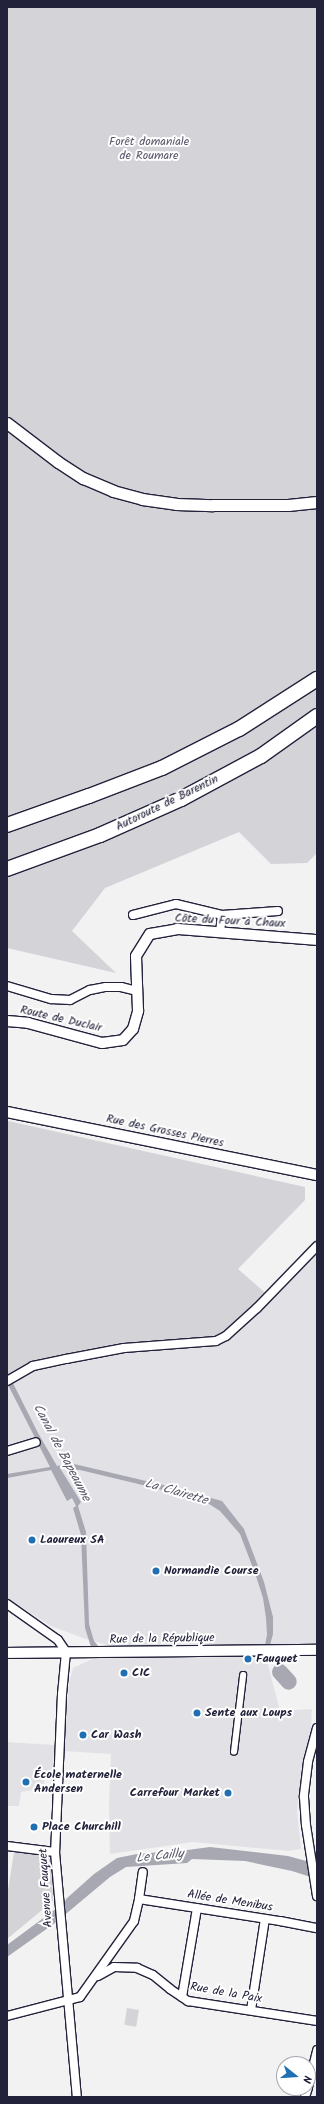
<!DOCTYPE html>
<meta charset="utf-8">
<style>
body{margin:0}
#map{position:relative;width:324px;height:2104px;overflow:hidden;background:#f2f2f3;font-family:Kalam,sans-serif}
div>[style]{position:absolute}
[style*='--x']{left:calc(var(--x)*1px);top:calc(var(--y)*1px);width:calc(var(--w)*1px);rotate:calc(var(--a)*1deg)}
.built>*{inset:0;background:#e2e2e6}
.green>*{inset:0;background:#d3d3d8;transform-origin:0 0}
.water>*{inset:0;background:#a8a8b2}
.river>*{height:16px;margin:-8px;padding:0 8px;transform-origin:8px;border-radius:8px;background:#a8a8b2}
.roads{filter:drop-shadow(1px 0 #22223b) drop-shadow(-1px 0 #22223b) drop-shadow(0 1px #22223b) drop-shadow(0 -1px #22223b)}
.pedestrian>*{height:5.5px;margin:-2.75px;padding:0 2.75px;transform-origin:2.75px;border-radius:2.75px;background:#fff}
.minor>*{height:8px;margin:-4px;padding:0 4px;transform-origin:4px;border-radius:4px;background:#fff}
.tertiary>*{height:10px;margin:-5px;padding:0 5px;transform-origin:5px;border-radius:5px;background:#fff}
.secondary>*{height:11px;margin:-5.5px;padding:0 5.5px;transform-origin:5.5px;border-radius:5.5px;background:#fff}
.motorway>*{height:14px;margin:-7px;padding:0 7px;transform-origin:7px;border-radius:7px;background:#fff}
.dots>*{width:11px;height:11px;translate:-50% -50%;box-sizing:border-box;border:2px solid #fff;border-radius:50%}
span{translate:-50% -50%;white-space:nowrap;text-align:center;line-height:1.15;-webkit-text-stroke:4px #fff;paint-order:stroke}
.park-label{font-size:12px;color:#57576a}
.street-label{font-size:12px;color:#22223b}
.poi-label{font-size:12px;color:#22223b;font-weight:700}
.left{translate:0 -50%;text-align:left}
.right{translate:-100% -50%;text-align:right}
.water-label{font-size:13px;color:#58586b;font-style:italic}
.frame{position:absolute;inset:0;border:8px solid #22223b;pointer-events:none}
.north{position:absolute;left:276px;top:2056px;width:40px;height:40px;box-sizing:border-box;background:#fff;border:1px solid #a7a7b1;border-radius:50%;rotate:107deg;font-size:11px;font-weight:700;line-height:16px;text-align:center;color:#22223b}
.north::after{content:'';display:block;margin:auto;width:14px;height:18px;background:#1f6fb2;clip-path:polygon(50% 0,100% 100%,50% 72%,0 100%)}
</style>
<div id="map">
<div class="built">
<i style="clip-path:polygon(317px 1246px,317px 1644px,110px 1646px,83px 1638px,51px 1626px,7px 1598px,7px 1381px,33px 1366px,66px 1359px,217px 1341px)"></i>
<i style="clip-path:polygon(266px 1657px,280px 1711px,312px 1709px,311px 1728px,302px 1769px,297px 1811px,301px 1849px,289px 1851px,193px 1842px,110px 1854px,109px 1803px,111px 1754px,64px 1751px,69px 1683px,73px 1668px,95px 1658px)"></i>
<i style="clip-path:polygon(7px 1742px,54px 1745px,53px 1771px,45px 1773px,43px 1794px,33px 1790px,21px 1792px,19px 1806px,7px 1806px)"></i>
</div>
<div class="green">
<i style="clip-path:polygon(7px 7px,317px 7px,317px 853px,307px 863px,271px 864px,239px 832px,105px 888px,72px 931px,116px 973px,7px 948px)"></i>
<i style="clip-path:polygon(8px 1121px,305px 1187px,305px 1200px,238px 1269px,269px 1296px,226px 1336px,124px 1348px,33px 1366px,7px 1381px)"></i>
<i style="clip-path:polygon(14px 1852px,46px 1856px,52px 1861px,53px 1901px,7px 1939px,7px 1897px)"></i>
<i style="left:127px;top:2008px;width:12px;height:17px;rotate:9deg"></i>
</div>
<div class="water">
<i style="clip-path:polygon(7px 1371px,38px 1433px,57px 1466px,70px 1463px,163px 1485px,222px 1501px,244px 1529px,264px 1582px,273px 1617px,273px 1634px,270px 1645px,265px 1645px,267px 1635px,266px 1618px,263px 1598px,256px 1576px,240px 1534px,220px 1511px,206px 1502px,155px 1488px,80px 1470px,60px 1468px,81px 1502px,78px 1506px,86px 1532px,89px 1624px,94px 1641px,99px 1647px,91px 1647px,85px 1628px,81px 1535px,73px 1508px,76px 1506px,72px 1498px,67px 1501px,51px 1470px,7px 1478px,7px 1474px,50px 1467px,7px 1383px)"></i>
<i style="clip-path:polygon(210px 1847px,288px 1856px,317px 1864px,317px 1879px,292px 1871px,245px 1861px,192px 1859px,187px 1863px,126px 1867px,110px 1877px,55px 1923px,7px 1957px,7px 1945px,65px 1902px,66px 1899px,94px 1874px,117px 1858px,137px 1854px,174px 1851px,175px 1849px,179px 1849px,180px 1851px)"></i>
</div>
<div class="river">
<i style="--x:280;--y:1672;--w:13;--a:48"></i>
</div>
<div class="roads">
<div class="pedestrian">
<i style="--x:234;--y:1752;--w:77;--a:-83.2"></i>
</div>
<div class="minor">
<i style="--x:133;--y:915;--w:44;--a:-14.3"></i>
<i style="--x:176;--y:904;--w:47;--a:13.4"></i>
<i style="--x:222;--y:915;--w:56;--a:-4.1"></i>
<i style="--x:220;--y:932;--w:17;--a:-83"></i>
<i style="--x:7;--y:986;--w:46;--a:16.5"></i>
<i style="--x:51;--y:999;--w:19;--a:3"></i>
<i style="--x:70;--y:1000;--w:22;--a:-27"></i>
<i style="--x:90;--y:990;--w:16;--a:-11"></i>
<i style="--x:106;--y:987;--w:15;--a:0"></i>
<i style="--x:121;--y:987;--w:16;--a:14"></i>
<i style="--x:7;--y:1381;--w:30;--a:-30"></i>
<i style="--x:33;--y:1366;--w:34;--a:-12"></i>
<i style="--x:66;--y:1359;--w:59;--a:-10.7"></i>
<i style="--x:124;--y:1348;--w:92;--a:-4.4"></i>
<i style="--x:216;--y:1341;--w:11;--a:-27"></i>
<i style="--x:226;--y:1336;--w:42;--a:-42.1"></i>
<i style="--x:257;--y:1308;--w:86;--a:-45.9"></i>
<i style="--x:7;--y:1451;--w:30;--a:-17"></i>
<i style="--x:7;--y:1604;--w:62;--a:35.2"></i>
<i style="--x:58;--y:1640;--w:14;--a:56"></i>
<i style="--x:66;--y:1652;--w:42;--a:95.4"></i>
<i style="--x:62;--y:1694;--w:158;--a:92.5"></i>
<i style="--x:55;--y:1852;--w:246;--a:84.9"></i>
<i style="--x:317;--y:1728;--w:35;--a:105"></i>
<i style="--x:308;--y:1762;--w:35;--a:97"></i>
<i style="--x:304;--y:1797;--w:28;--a:86"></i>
<i style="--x:306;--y:1825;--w:72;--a:81.2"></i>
<i style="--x:7;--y:1846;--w:48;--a:7.1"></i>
<i style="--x:139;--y:1899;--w:27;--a:-82"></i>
<i style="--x:98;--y:1976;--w:18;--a:-29"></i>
<i style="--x:114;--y:1967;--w:23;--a:2"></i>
<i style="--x:137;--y:1968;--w:17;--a:24"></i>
<i style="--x:153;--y:1975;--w:22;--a:39"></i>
<i style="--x:170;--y:1989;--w:22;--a:34"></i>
<i style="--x:188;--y:2001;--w:131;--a:8.8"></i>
<i style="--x:182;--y:1997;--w:90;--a:-80.4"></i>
<i style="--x:251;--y:2010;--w:92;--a:-81.3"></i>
<i style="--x:7;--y:2016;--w:75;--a:-14.6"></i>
<i style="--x:80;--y:1997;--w:93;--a:-54.6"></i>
<i style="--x:134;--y:1921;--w:23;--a:-77"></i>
<i style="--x:139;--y:1899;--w:143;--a:8.9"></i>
<i style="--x:280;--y:1921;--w:38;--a:11"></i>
<i style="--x:308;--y:2087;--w:38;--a:-76"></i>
<i style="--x:305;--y:2097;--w:9;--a:-72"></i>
</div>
<div class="tertiary">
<i style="--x:7;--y:1021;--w:21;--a:5"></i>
<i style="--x:28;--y:1023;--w:77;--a:15.1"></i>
<i style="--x:102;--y:1043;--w:21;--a:-8"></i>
<i style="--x:123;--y:1040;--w:15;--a:-48"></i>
<i style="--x:133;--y:1029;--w:19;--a:-74"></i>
<i style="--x:138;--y:1011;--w:55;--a:-92.1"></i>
<i style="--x:136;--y:956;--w:26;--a:-58"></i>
<i style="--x:150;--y:934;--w:27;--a:-10"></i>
<i style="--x:177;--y:929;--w:140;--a:4.5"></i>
<i style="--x:7;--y:1112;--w:316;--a:11.5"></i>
<i style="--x:7;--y:1653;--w:310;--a:-0.6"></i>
</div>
<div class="secondary">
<i style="--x:7;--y:423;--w:64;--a:37.4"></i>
<i style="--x:58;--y:462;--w:30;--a:33"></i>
<i style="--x:83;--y:478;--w:33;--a:23"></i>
<i style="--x:113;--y:491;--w:30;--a:15"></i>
<i style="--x:142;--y:499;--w:34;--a:8"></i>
<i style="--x:176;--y:504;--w:37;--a:2"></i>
<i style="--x:213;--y:505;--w:75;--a:0"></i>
<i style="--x:288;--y:505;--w:29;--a:-6"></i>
</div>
<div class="motorway">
<i style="--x:7;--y:825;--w:87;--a:-19.5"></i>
<i style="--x:89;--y:796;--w:78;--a:-21"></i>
<i style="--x:162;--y:768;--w:86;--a:-26.9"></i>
<i style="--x:239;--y:729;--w:93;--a:-32.7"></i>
<i style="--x:7;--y:869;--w:99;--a:-20.1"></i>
<i style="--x:100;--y:835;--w:89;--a:-24"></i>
<i style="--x:181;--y:799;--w:91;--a:-28.3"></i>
<i style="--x:261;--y:756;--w:69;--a:-35.5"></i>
</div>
</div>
<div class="dots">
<i style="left:32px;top:1540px;background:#1f6fb2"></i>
<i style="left:156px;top:1571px;background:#1f6fb2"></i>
<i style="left:248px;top:1659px;background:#1f6fb2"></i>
<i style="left:124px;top:1673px;background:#1f6fb2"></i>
<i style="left:197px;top:1713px;background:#1f6fb2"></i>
<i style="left:83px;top:1735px;background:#1f6fb2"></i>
<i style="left:26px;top:1782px;background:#1f6fb2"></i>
<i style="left:228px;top:1793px;background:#1f6fb2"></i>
<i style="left:34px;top:1827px;background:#1f6fb2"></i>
</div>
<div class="park-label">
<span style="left:149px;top:149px">Forêt domaniale<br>de Roumare</span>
</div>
<div class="street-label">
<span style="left:167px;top:803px;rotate:-26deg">Autoroute de Barentin</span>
<span style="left:230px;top:921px;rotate:3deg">Côte du Four à Chaux</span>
<span style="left:61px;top:1019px;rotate:13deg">Route de Duclair</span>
<span style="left:165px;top:1131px;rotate:12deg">Rue des Grosses Pierres</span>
<span style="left:162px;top:1639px;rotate:-1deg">Rue de la République</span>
<span style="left:46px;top:1888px;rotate:-94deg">Avenue Fauquet</span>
<span style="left:230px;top:1901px;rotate:9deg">Allée de Menibus</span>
<span style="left:226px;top:1993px;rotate:10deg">Rue de la Paix</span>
</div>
<div class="poi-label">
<span class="left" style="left:40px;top:1540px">Laoureux SA</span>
<span class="left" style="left:164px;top:1571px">Normandie Course</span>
<span class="left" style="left:256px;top:1659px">Fauquet</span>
<span class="left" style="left:132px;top:1673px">CIC</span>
<span class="left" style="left:205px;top:1713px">Sente aux Loups</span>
<span class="left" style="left:91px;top:1735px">Car Wash</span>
<span class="left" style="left:34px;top:1782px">École maternelle<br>Andersen</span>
<span class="right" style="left:220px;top:1793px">Carrefour Market</span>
<span class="left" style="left:42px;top:1827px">Place Churchill</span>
</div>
<div class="water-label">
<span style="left:61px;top:1453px;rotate:62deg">Canal de Bapeaume</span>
<span style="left:176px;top:1493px;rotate:16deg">La Clairette</span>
<span style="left:160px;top:1857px;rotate:-6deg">Le Cailly</span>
</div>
<div class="frame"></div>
<div class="north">N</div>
</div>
